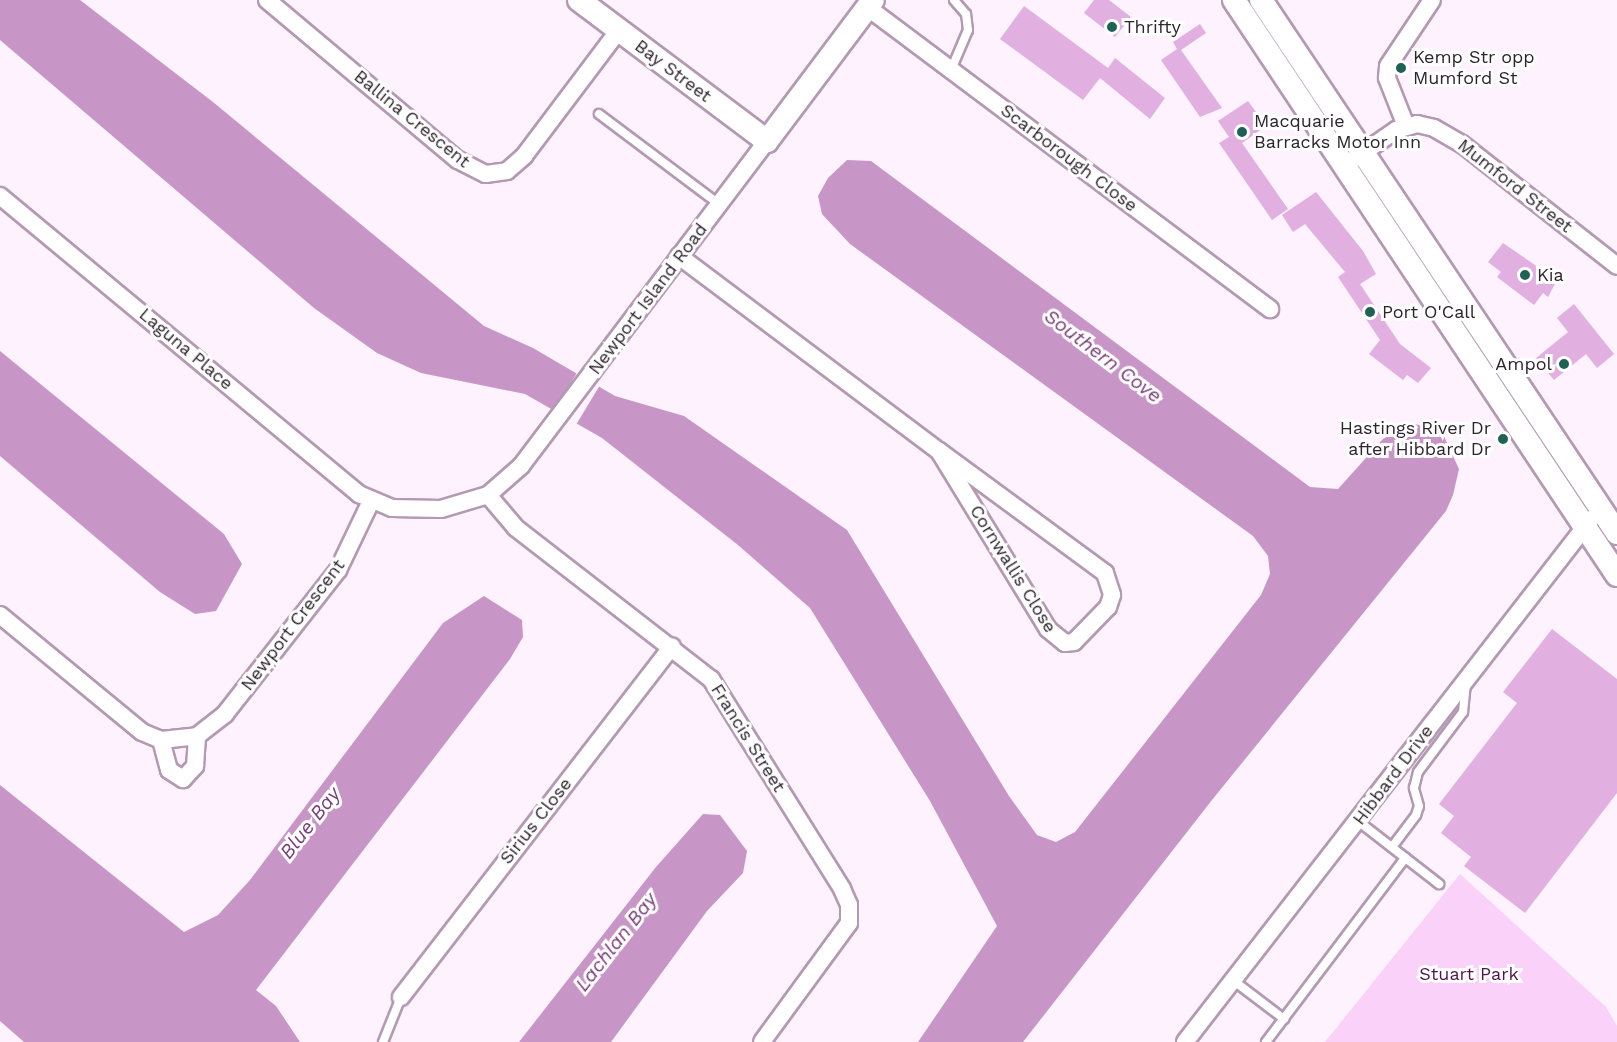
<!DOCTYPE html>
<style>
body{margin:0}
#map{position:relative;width:1617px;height:1042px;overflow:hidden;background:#fdf2fd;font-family:"Work Sans",sans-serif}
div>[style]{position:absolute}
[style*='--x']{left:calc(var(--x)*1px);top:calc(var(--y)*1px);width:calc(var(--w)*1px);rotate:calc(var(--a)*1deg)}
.green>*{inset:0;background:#fad1f9}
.water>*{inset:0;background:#c796c7}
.pier>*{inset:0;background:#fdf2fd;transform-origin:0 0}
.building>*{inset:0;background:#e1afe0}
.roads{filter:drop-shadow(2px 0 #b499b3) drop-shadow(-2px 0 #b499b3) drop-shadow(0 2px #b499b3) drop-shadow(0 -2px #b499b3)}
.lane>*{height:8px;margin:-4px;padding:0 4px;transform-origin:4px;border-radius:4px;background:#fff}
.street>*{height:16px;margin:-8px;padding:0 8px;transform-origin:8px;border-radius:8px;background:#fff}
.secondary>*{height:22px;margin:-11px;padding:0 11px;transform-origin:11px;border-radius:11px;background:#fff}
.dots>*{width:16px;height:16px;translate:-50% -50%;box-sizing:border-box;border:3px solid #fff;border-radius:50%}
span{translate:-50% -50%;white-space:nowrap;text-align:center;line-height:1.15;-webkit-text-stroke:6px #fff;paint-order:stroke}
.poi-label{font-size:18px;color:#2e242e}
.left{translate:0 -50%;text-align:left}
.right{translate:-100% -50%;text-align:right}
.street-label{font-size:18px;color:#2e242e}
.park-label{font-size:18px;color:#501551}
.water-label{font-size:20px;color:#783c79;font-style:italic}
</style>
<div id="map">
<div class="green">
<i style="clip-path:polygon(1460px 874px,1606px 1007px,1617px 1026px,1617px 1042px,1325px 1042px)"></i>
</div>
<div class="water">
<i style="clip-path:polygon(0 0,80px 0,213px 102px,484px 326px,533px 348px,615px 396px,684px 416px,847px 530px,1009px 796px,1037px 835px,1056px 842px,1075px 832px,1261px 595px,1270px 574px,1268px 556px,1253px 536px,850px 244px,822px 214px,818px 196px,828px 178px,847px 160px,871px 161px,1310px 487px,1338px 489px,1383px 439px,1412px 423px,1442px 432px,1459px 469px,1453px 495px,1446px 511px,1212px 800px,1023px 1042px,918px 1042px,997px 926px,930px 801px,810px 608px,738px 545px,602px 438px,525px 394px,421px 373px,377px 353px,314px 308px,0 40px)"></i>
<i style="clip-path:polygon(0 351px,224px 534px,242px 564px,216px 611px,195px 614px,160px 592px,0 456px)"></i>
<i style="clip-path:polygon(484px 596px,522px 620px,523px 637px,510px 659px,256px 990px,276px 1006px,300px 1042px,24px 1042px,0 1021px,0 785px,184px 932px,218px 915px,250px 880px,443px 623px)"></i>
<i style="clip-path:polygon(703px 814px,720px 815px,747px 851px,743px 873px,707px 911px,611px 1042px,519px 1042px,656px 867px)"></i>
</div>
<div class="pier">
<i style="left:578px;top:371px;width:26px;height:49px;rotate:31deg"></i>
</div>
<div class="building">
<i style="clip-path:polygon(1094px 0,1109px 0,1131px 17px,1115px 37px,1084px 13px)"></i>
<i style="clip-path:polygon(1024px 6px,1108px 68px,1115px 58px,1165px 98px,1150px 119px,1100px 78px,1083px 100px,1000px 39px)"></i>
<i style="clip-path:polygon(1200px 24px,1206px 33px,1181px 50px,1222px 108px,1200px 117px,1161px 60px,1177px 49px,1173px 42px)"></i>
<i style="clip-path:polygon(1248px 101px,1266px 126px,1242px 143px,1288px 209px,1272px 220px,1219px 143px,1229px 137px,1218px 121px)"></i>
<i style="clip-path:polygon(1316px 192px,1363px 251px,1376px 274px,1360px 284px,1400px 344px,1431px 368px,1418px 383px,1407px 375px,1403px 380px,1369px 354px,1380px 340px,1338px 277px,1345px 272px,1305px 224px,1293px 232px,1282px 215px)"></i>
<i style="clip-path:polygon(1503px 243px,1557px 280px,1548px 297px,1543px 293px,1534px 305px,1497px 277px,1501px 272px,1488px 262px)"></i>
<i style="clip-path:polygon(1574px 304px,1614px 354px,1597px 368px,1586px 354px,1554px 380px,1536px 358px,1568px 332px,1557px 318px)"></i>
<i style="clip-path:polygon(1552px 629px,1617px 679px,1617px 793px,1525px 913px,1464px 866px,1471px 857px,1441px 833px,1454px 816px,1439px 804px,1517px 703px,1503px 692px)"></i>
</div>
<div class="roads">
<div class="lane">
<i style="--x:951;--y:70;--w:43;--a:-67"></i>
<i style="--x:968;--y:30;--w:16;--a:-97"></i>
<i style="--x:966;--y:14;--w:18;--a:-131"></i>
<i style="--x:599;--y:114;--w:150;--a:36.9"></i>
<i style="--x:1358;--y:821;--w:103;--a:37.9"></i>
<i style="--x:1392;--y:847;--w:40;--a:-53"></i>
<i style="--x:1416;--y:815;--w:9;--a:-72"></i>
<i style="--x:1419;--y:806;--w:19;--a:-106"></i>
<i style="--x:1414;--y:788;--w:16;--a:-76"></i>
<i style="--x:1418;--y:772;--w:75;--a:-53.1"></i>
<i style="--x:1463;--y:712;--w:27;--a:-84"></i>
<i style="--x:1234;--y:981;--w:63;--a:37.2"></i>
<i style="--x:383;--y:1042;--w:48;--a:-68.2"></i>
<i style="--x:1266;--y:1042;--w:231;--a:-52.9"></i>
</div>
<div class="street">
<i style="--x:267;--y:0;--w:249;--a:40"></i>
<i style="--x:458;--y:160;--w:31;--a:27"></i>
<i style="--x:486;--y:174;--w:21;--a:-8"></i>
<i style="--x:507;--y:171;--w:23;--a:-41"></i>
<i style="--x:524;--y:156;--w:158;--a:-53"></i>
<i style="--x:867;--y:7;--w:504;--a:36.85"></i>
<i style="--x:1406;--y:126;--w:52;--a:-111.6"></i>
<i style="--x:1387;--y:78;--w:12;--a:-85"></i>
<i style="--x:1388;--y:66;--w:79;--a:-56.3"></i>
<i style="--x:1354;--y:159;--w:51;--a:-34.6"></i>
<i style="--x:1396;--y:130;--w:22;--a:-16"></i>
<i style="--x:1417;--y:124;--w:17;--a:13"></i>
<i style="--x:1434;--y:128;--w:32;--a:30"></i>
<i style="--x:1462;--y:144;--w:197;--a:38.2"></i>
<i style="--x:0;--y:196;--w:467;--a:39.7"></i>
<i style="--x:359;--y:494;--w:36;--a:23"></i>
<i style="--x:392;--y:508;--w:49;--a:1.2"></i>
<i style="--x:441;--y:509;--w:49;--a:-16.6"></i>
<i style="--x:488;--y:495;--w:44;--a:-41.3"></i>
<i style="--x:521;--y:466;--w:408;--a:-52.9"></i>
<i style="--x:679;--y:256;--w:325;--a:36.9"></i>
<i style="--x:939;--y:451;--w:206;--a:36.3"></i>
<i style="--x:1105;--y:573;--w:23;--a:72"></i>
<i style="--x:1112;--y:595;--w:13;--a:108"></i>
<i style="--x:1108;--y:607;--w:49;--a:134.2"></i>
<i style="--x:1074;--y:642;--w:9;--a:174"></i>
<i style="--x:1065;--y:643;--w:22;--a:-141"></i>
<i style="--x:1048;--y:629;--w:209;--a:-121.5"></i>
<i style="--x:488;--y:495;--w:43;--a:49.7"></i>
<i style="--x:516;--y:528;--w:247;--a:37.8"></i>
<i style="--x:711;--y:679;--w:248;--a:58"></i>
<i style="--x:842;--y:889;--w:17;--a:66"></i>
<i style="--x:849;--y:905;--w:18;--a:90"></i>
<i style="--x:849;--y:923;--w:147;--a:126.2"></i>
<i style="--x:0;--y:615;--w:184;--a:39.5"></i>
<i style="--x:142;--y:732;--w:21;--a:23"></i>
<i style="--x:161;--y:740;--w:36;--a:-6"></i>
<i style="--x:197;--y:736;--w:36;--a:-38"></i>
<i style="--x:225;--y:714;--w:183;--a:-51.9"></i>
<i style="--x:338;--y:570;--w:76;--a:-64.4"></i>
<i style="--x:161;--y:740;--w:31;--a:75"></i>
<i style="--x:169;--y:770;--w:17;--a:33"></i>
<i style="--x:183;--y:779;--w:18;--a:-47"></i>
<i style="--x:195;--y:766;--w:30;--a:-86"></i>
<i style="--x:401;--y:997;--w:443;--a:-52.3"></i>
<i style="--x:1185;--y:1042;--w:662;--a:-52.18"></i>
</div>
<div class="secondary">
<i style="--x:579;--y:0;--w:235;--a:36.9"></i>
<i style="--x:767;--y:141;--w:176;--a:-53.1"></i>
<i style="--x:1234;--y:0;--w:691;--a:56.33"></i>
<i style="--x:1261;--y:0;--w:641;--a:56.26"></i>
</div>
</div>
<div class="dots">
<i style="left:1112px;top:27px;background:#1d6255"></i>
<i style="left:1401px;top:68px;background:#1d6255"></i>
<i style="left:1242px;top:132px;background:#1d6255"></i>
<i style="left:1525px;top:275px;background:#1d6255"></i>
<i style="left:1370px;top:312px;background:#1d6255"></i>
<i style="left:1564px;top:364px;background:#1d6255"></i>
<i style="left:1503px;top:439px;background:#1d6255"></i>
</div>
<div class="poi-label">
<span class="left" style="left:1124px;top:27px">Thrifty</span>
<span class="left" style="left:1413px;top:68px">Kemp Str opp<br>Mumford St</span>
<span class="left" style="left:1254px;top:132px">Macquarie<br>Barracks Motor Inn</span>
<span class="left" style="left:1537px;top:275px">Kia</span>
<span class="left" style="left:1382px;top:312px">Port O'Call</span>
<span class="right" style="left:1552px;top:364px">Ampol</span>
<span class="right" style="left:1491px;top:439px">Hastings River Dr<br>after Hibbard Dr</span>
</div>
<div class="street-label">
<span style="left:673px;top:71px;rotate:37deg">Bay Street</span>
<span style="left:412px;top:119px;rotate:39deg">Ballina Crescent</span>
<span style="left:1069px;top:158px;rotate:37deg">Scarborough Close</span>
<span style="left:1515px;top:186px;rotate:38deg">Mumford Street</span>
<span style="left:648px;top:299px;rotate:-53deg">Newport Island Road</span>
<span style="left:186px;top:349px;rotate:40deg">Laguna Place</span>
<span style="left:1013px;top:569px;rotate:58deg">Cornwallis Close</span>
<span style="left:293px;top:625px;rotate:-53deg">Newport Crescent</span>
<span style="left:748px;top:738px;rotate:58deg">Francis Street</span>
<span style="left:1393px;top:775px;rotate:-53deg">Hibbard Drive</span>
<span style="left:536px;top:821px;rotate:-52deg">Sirius Close</span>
</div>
<div class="park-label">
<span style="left:1469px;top:974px">Stuart Park</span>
</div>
<div class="water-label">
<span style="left:1103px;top:356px;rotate:37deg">Southern Cove</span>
<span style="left:310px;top:823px;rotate:-52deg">Blue Bay</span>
<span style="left:616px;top:942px;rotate:-52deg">Lachlan Bay</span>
</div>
</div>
